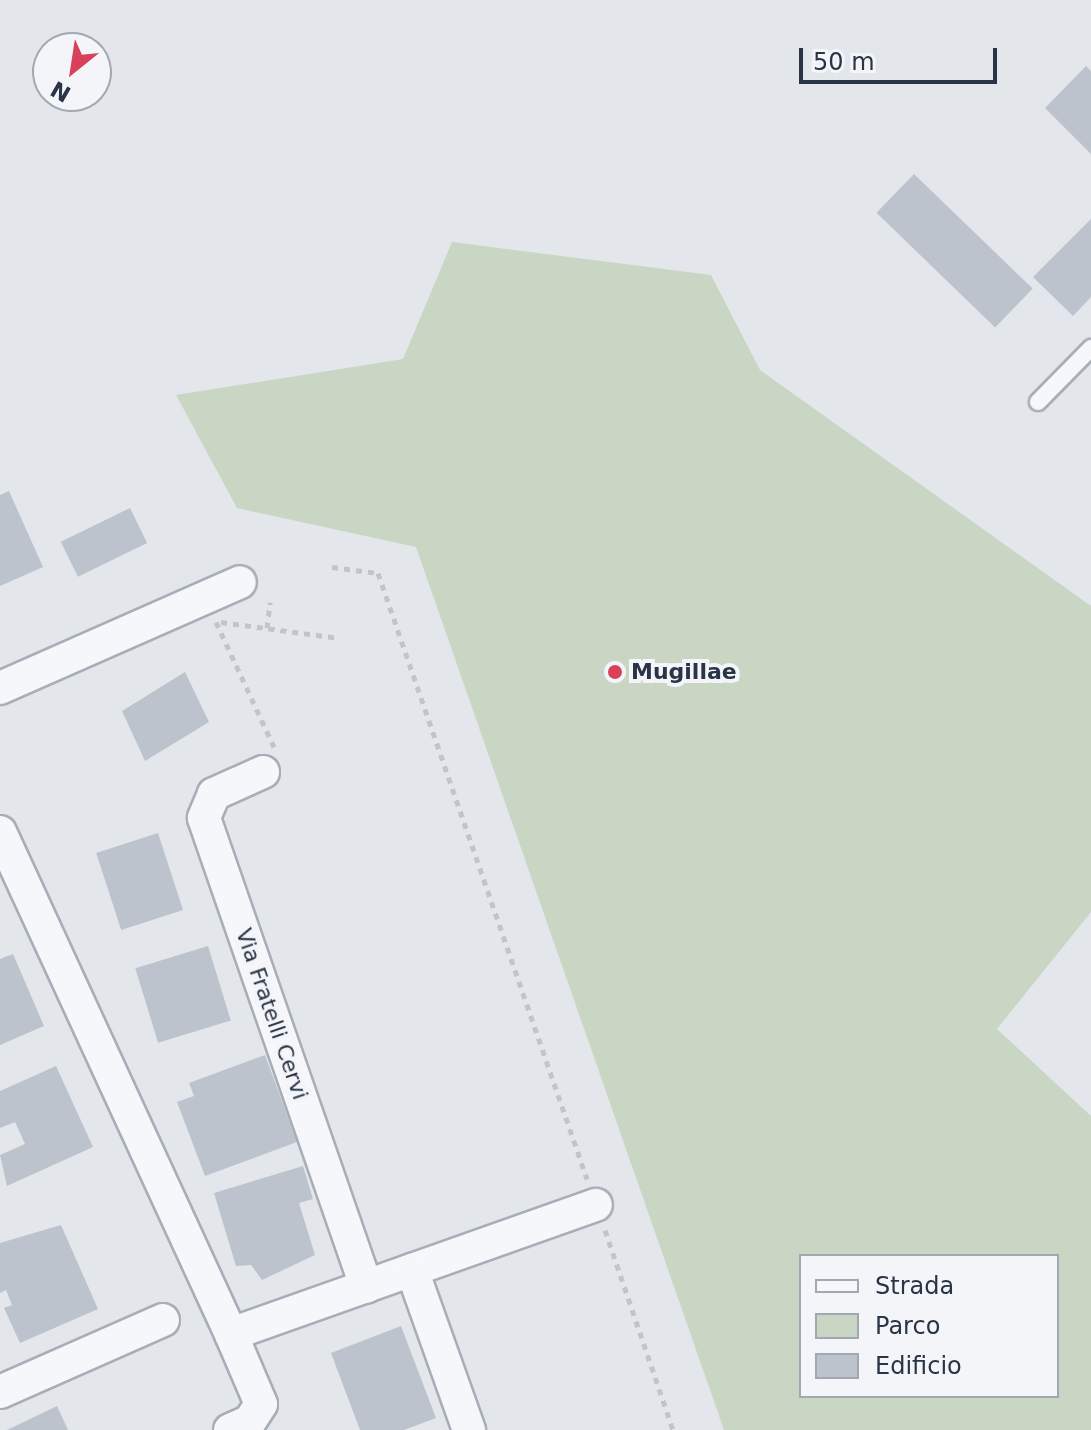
<!DOCTYPE html>
<style>
body{margin:0}
#map{position:relative;width:1091px;height:1430px;overflow:hidden;background:#e3e7ec;font-family:"DejaVu Sans",sans-serif}
div>[style]{position:absolute}
[style*='--x']{left:calc(var(--x)*1px);top:calc(var(--y)*1px);width:calc(var(--w)*1px);rotate:calc(var(--a)*1deg)}
.green>*{inset:0;background:#c8d6c3}
.building>*{inset:0;background:#bcc3cc;transform-origin:0 0}
.path>*{height:5px;margin-top:-2.5px;transform-origin:0;background:repeating-linear-gradient(90deg,#c1c4cb 0 6px,transparent 0 12px)}
.roads{filter:drop-shadow(2px 0 #a7aeb7) drop-shadow(-2px 0 #a7aeb7) drop-shadow(0 2px #a7aeb7) drop-shadow(0 -2px #a7aeb7)}
.lane>*{height:16px;margin:-8px;padding:0 8px;transform-origin:8px;border-radius:8px;background:#f6f7fa}
.street>*{height:32px;margin:-16px;padding:0 16px;transform-origin:16px;border-radius:16px;background:#f6f7fa}
.dots>*{width:22px;height:22px;translate:-50% -50%;box-sizing:border-box;border:4px solid #f3f5f9;border-radius:50%}
span{translate:-50% -50%;white-space:nowrap;text-align:center;line-height:1.15;-webkit-text-stroke:8px #f3f5f9;paint-order:stroke}
.poi-label{font-size:22px;color:#293446;font-weight:700}
.left{translate:0 -50%;text-align:left}
.street-label{font-size:22px;color:#293446}
.legend{position:absolute;left:799px;top:1254px;width:260px;height:144px;box-sizing:border-box;background:#f3f5f9;border:2px solid #a2a8b1;margin:0;padding:10px 14px;list-style:none;font-size:24px;color:#293446}
.legend li{display:flex;align-items:center;gap:16px;height:40px}
.legend b{width:40px;border:2px solid #a2a8b1}
.north{position:absolute;left:32px;top:32px;width:80px;height:80px;box-sizing:border-box;background:#f3f5f9;border:2px solid #a2a8b1;border-radius:50%;rotate:210deg;font-size:22px;font-weight:700;line-height:32px;text-align:center;color:#293446}
.north::after{content:'';display:block;margin:auto;width:28px;height:36px;background:#d9405a;clip-path:polygon(50% 0,100% 100%,50% 72%,0 100%)}
.scale{position:absolute;left:799px;top:48px;width:198px;height:36px;box-sizing:border-box;border:4px solid #293446;border-top:0;padding-left:10px;font-size:24px;line-height:28px;white-space:nowrap;color:#293446;-webkit-text-stroke:6px #f3f5f9;paint-order:stroke}
</style>
<div id="map">
<div class="green">
<i style="clip-path:polygon(evenodd,452px 242px,711px 275px,760px 370px,1091px 606px,1091px 912px,997px 1029px,1091px 1116px,1091px 1430px,724px 1430px,416px 547px,237px 508px,176px 395px,403px 359px,452px 242px,801px 1256px,1057px 1256px,1057px 1396px,801px 1396px,801px 1256px)"></i>
</div>
<div class="building">
<i style="clip-path:polygon(1086px 66px,1091px 71px,1091px 154px,1045px 108px)"></i>
<i style="left:914px;top:174px;width:165px;height:54px;rotate:44deg"></i>
<i style="clip-path:polygon(1091px 219px,1091px 297px,1073px 316px,1033px 277px)"></i>
<i style="clip-path:polygon(9px 491px,43px 567px,0 586px,0 495px)"></i>
<i style="left:130px;top:508px;width:39px;height:77px;rotate:64deg"></i>
<i style="clip-path:polygon(185px 672px,209px 722px,145px 761px,122px 711px)"></i>
<i style="left:158px;top:833px;width:81px;height:65px;rotate:72deg"></i>
<i style="left:208px;top:946px;width:78px;height:76px;rotate:73deg"></i>
<i style="clip-path:polygon(13px 954px,44px 1026px,0 1045px,0 959px)"></i>
<i style="clip-path:polygon(265px 1055px,297px 1142px,205px 1176px,177px 1102px,194px 1096px,189px 1083px)"></i>
<i style="clip-path:polygon(56px 1066px,93px 1147px,7px 1186px,0 1155px,25px 1144px,15px 1122px,0 1128px,0 1091px)"></i>
<i style="clip-path:polygon(303px 1166px,313px 1199px,299px 1203px,315px 1255px,262px 1280px,251px 1265px,236px 1266px,214px 1193px)"></i>
<i style="clip-path:polygon(61px 1225px,98px 1309px,20px 1343px,4px 1308px,12px 1305px,6px 1290px,0 1293px,0 1243px)"></i>
<i style="clip-path:polygon(401px 1326px,436px 1418px,404px 1430px,360px 1430px,331px 1353px)"></i>
<i style="clip-path:polygon(57px 1406px,68px 1430px,7px 1430px)"></i>
</div>
<div class="path">
<i style="--x:332;--y:567;--w:46;--a:7.4"></i>
<i style="--x:378;--y:573;--w:641;--a:70.97"></i>
<i style="--x:216;--y:622;--w:138;--a:65.1"></i>
<i style="--x:221;--y:622;--w:119;--a:7.7"></i>
<i style="--x:267;--y:628;--w:26;--a:-83"></i>
<i style="--x:605;--y:1230;--w:211;--a:71.2"></i>
</div>
<div class="roads">
<div class="lane">
<i style="--x:1038;--y:402;--w:76;--a:-45.5"></i>
</div>
<div class="street">
<i style="--x:0;--y:688;--w:262;--a:-23.8"></i>
<i style="--x:263;--y:772;--w:54;--a:155.8"></i>
<i style="--x:214;--y:794;--w:26;--a:113"></i>
<i style="--x:204;--y:818;--w:496;--a:70.9"></i>
<i style="--x:0;--y:832;--w:553;--a:65.29"></i>
<i style="--x:231;--y:1334;--w:387;--a:-19.5"></i>
<i style="--x:412;--y:1270;--w:170;--a:70.4"></i>
<i style="--x:0;--y:1392;--w:178;--a:-23.8"></i>
<i style="--x:230;--y:1430;--w:22;--a:-24"></i>
<i style="--x:250;--y:1421;--w:20;--a:-57"></i>
<i style="--x:261;--y:1404;--w:76;--a:-113.2"></i>
</div>
</div>
<div class="dots">
<i style="left:615px;top:672px;background:#d9405a"></i>
</div>
<div class="poi-label">
<span class="left" style="left:631px;top:672px">Mugillae</span>
</div>
<div class="street-label">
<span style="left:272px;top:1014px;rotate:71deg">Via Fratelli Cervi</span>
</div>
<ul class="legend">
<li><b style="height:10px;background:#f6f7fa"></b>Strada</li>
<li><b style="height:22px;background:#c8d6c3"></b>Parco</li>
<li><b style="height:22px;background:#bcc3cc"></b>Edificio</li>
</ul>
<div class="north">N</div>
<div class="scale">50 m</div>
</div>
